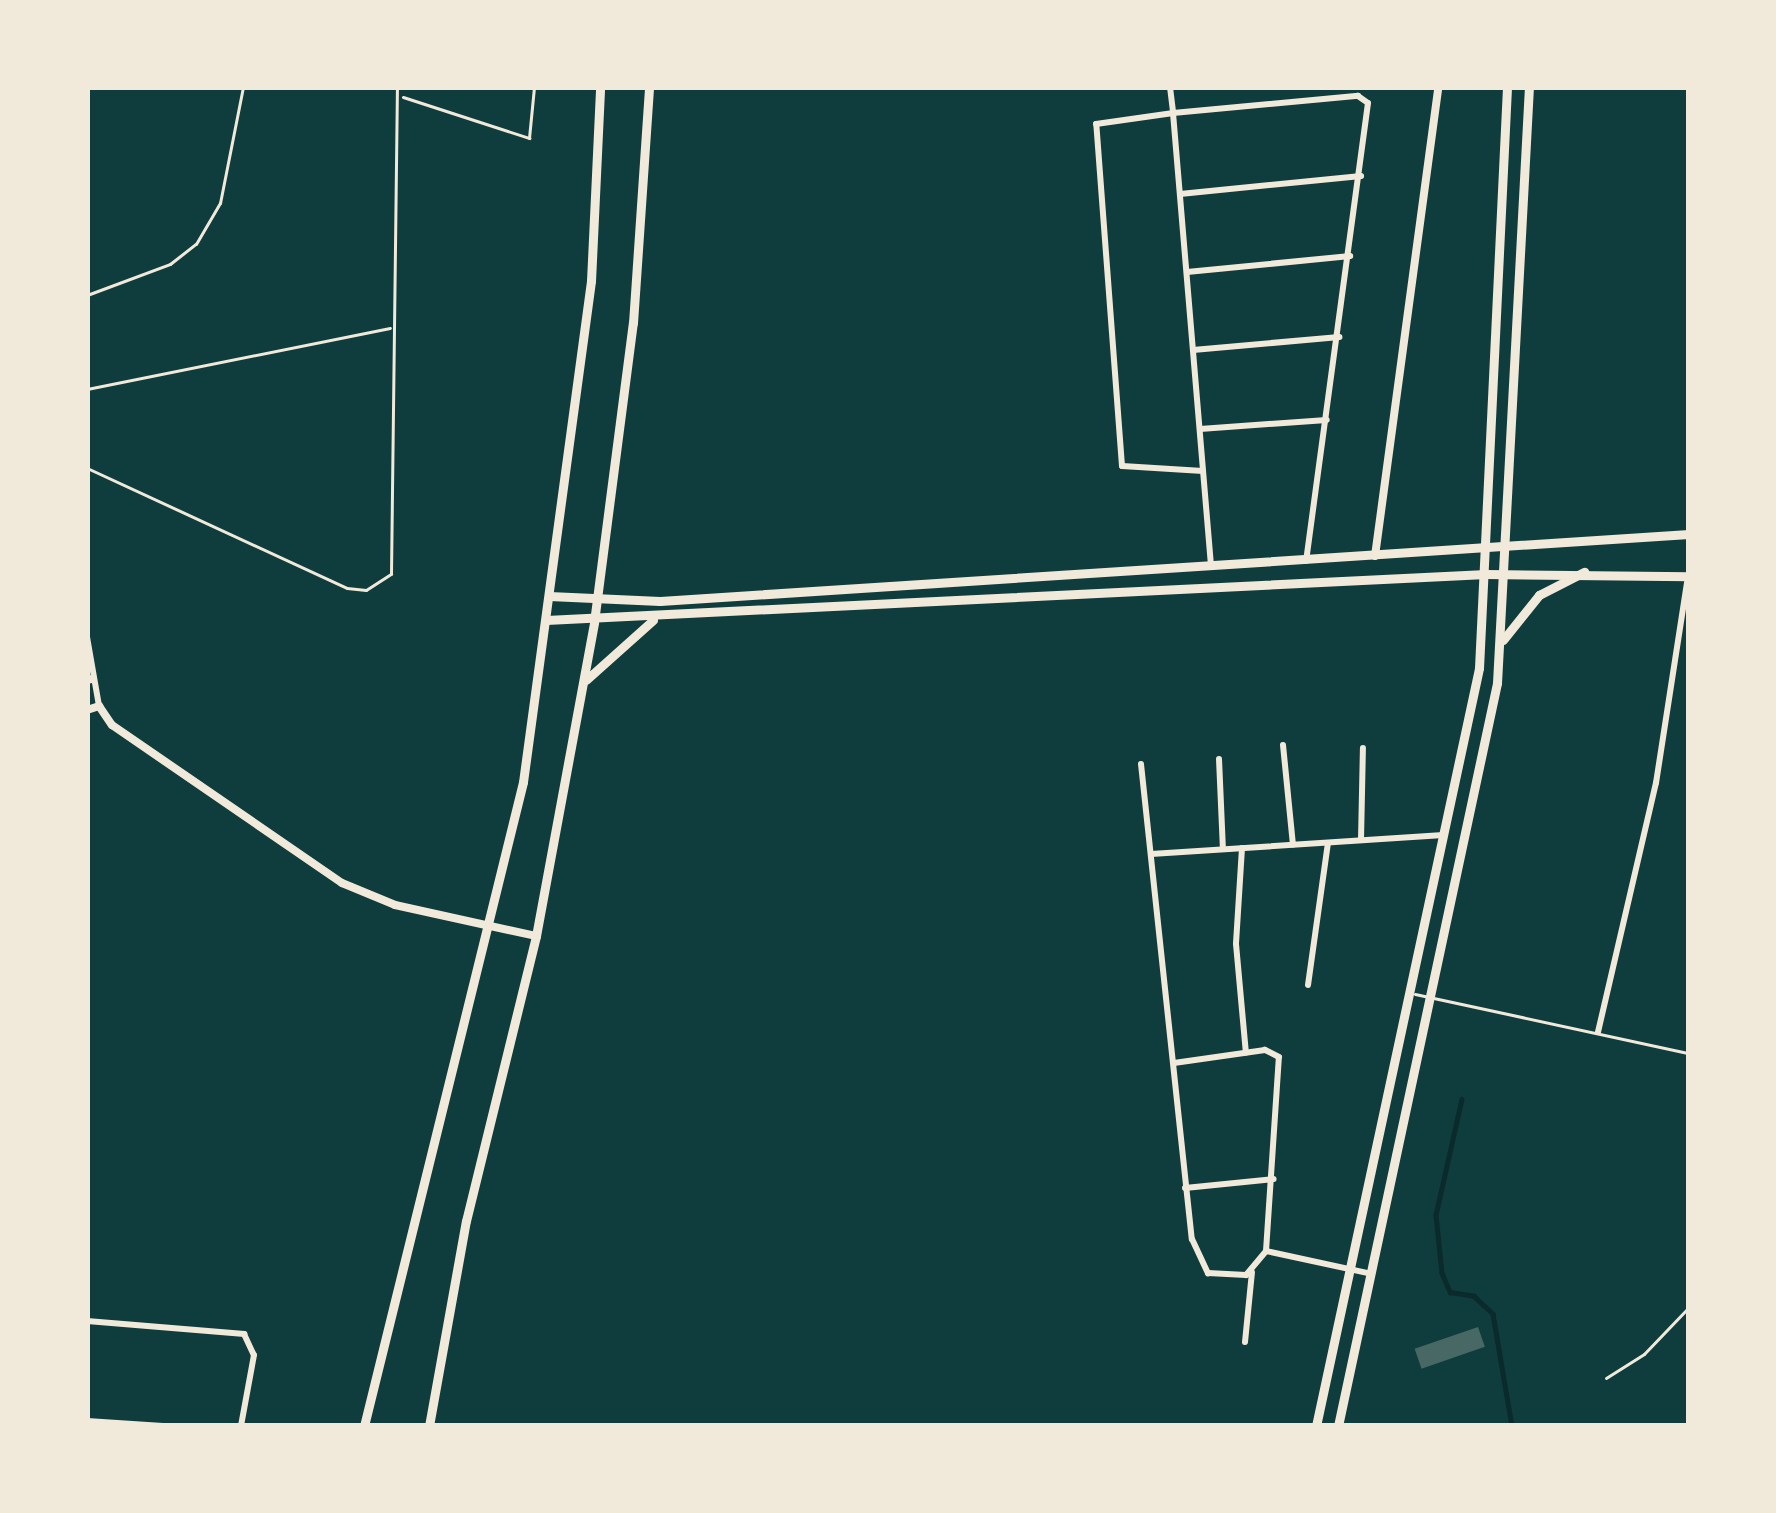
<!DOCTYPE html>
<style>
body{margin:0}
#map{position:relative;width:1776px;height:1513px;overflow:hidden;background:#0f3d3e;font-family:Cabin,sans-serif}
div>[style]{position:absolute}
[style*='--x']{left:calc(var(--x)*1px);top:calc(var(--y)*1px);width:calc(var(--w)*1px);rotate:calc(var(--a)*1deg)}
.stream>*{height:4.5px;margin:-2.25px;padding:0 2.25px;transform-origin:2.25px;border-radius:2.25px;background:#0a2a2b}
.building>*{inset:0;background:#486865;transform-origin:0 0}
.path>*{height:3px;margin:-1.5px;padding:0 1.5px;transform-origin:1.5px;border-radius:1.5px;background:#f1e9da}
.service>*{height:3px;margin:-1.5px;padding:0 1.5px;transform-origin:1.5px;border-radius:1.5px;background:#f1e9da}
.minor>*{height:6px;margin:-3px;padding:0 3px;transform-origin:3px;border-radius:3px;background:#f1e9da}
.tertiary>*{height:8px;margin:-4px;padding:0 4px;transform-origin:4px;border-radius:4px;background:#f1e9da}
.secondary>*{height:9px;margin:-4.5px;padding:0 4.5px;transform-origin:4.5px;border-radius:4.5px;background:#f1e9da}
.primary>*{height:9px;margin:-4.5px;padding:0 4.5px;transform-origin:4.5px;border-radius:4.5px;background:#f1e9da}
span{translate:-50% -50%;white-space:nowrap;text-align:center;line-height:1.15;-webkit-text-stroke:10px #f1e9da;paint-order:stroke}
.frame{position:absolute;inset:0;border:90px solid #f1e9da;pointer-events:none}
</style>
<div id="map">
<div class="stream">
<i style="--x:1462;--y:1099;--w:119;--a:102.6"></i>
<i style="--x:1436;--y:1215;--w:58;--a:84.1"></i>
<i style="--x:1442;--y:1273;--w:21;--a:67"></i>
<i style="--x:1450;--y:1292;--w:24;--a:9"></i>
<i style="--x:1474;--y:1296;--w:26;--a:43"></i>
<i style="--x:1493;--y:1314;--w:114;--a:80.4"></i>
</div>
<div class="building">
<i style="left:1478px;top:1327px;width:21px;height:67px;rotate:71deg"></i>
</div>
<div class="path">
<i style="--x:403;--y:97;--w:133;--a:18"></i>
<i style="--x:529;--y:138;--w:51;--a:-84.4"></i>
<i style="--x:87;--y:295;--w:89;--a:-20.5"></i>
<i style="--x:170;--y:264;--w:33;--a:-38"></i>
<i style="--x:196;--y:244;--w:48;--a:-59.7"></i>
<i style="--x:220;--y:203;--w:118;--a:-78.8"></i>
<i style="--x:87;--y:389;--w:309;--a:-11.4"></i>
<i style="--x:87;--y:468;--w:286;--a:24.8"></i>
<i style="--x:347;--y:588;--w:19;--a:6"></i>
<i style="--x:366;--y:590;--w:30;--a:-33"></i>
<i style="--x:391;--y:574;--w:487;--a:-89.3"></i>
</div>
<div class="service">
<i style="--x:1415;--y:994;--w:280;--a:12.2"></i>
<i style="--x:1606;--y:1378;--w:45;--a:-32.3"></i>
<i style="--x:1644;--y:1354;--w:65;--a:-46.2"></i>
</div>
<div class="minor">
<i style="--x:1170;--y:87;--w:26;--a:83"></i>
<i style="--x:1173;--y:113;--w:186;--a:-5.3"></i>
<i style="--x:1358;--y:96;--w:12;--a:35"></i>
<i style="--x:1368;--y:103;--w:462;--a:97.7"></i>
<i style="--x:1180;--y:194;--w:182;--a:-5.7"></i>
<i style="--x:1187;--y:272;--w:164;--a:-5.6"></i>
<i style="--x:1193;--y:350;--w:147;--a:-5.1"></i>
<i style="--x:1200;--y:429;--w:127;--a:-4.1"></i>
<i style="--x:1203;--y:471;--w:81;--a:-176.5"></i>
<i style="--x:1122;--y:466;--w:343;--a:-94.3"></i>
<i style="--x:1096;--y:124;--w:78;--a:-8.1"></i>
<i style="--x:1173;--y:113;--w:454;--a:85.2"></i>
<i style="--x:87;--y:637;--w:70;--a:80.1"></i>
<i style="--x:1283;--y:745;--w:100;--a:84.3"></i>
<i style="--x:1219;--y:759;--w:90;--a:87.5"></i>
<i style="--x:1141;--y:764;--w:478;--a:83.9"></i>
<i style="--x:1192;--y:1239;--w:38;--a:65"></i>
<i style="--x:1208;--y:1273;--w:38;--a:3"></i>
<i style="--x:1246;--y:1275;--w:31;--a:-50"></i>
<i style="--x:1266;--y:1251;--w:194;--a:-86.2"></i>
<i style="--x:1279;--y:1057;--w:16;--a:-153"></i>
<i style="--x:1265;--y:1050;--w:92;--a:171.9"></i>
<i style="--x:1361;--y:840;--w:92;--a:-88.8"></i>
<i style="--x:1242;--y:848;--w:96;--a:93.6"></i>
<i style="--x:1236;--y:944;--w:109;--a:84.8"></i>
<i style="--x:1151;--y:854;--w:293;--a:-3.7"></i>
<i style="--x:1308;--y:985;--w:143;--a:-82"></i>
<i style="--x:1598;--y:1032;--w:256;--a:-76.9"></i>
<i style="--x:1656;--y:783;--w:208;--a:-81.2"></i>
<i style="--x:1185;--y:1188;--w:89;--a:-5.8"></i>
<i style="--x:1266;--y:1251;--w:108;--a:12.2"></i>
<i style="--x:87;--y:1321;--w:158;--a:4.7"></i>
<i style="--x:244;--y:1334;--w:23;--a:65"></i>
<i style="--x:254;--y:1355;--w:72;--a:100.4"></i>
<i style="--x:1245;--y:1342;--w:70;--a:-84.3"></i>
<i style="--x:87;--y:1421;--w:76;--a:3.8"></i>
</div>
<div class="tertiary">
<i style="--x:1375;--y:556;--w:473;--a:-82.3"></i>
<i style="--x:87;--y:680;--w:4;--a:-14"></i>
<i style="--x:87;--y:710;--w:13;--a:-18"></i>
<i style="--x:99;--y:706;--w:23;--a:56"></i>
<i style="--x:112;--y:725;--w:279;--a:34.5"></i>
<i style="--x:342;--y:883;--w:57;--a:22.5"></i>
<i style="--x:395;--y:905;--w:144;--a:12.4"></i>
</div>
<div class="secondary">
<i style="--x:549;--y:596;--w:111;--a:2.6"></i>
<i style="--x:660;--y:601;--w:1031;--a:-3.73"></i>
<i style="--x:546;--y:620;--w:941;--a:-2.8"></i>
<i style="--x:1486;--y:574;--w:203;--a:0.6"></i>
</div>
<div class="primary">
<i style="--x:1503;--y:640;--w:58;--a:-51.3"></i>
<i style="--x:1539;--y:595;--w:51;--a:-27.1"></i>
<i style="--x:586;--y:680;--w:90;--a:-41.8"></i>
<i style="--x:364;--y:1426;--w:663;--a:-76.13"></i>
<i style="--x:523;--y:782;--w:506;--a:-82.27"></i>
<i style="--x:591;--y:281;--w:194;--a:-87.3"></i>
<i style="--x:429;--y:1426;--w:208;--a:-79.8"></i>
<i style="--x:466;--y:1221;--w:293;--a:-76.2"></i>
<i style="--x:536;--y:936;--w:319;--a:-79.5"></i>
<i style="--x:594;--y:622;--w:302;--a:-82.6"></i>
<i style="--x:633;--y:323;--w:237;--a:-86.1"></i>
<i style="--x:1316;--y:1426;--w:775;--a:-77.86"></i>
<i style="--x:1479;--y:668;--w:582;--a:-87.24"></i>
<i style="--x:1338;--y:1426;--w:760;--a:-77.92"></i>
<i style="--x:1497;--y:683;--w:597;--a:-86.93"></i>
</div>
<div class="frame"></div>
</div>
